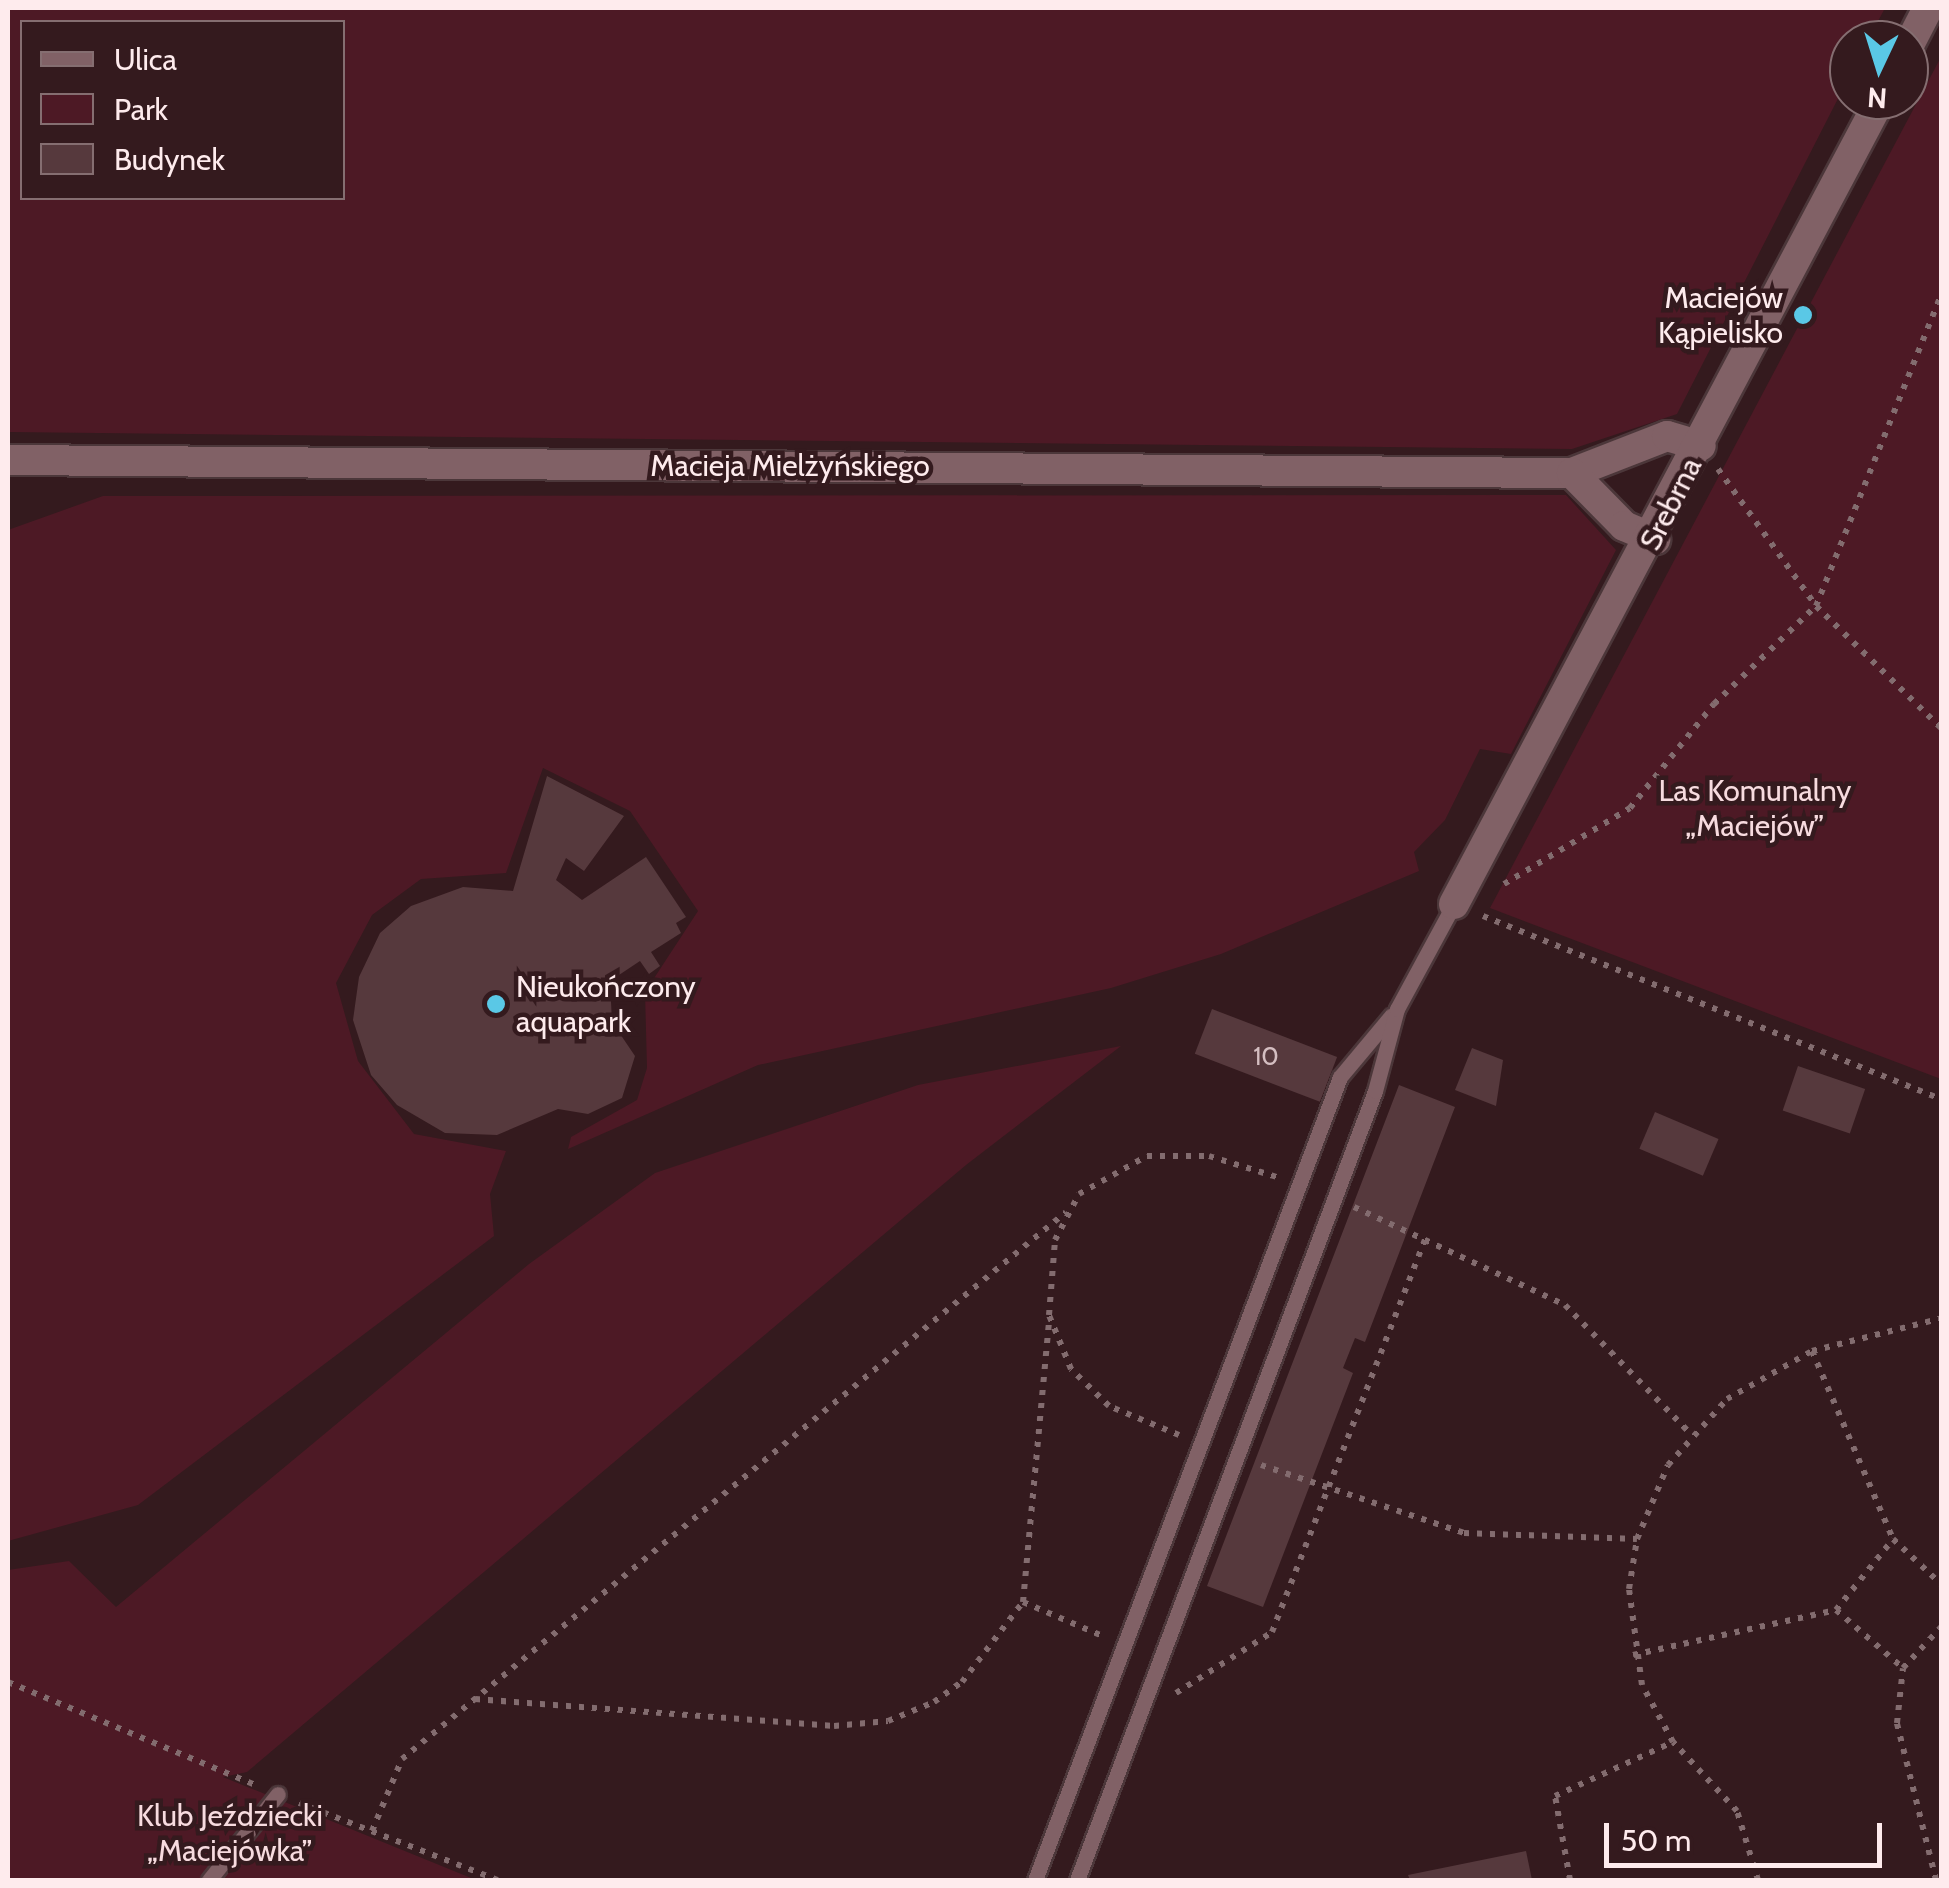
<!DOCTYPE html>
<meta charset="utf-8">
<style>
body{margin:0}
#map{position:relative;width:1949px;height:1888px;overflow:hidden;background:#341a1e;font-family:Cabin,sans-serif}
div>[style]{position:absolute}
[style*='--x']{left:calc(var(--x)*1px);top:calc(var(--y)*1px);width:calc(var(--w)*1px);rotate:calc(var(--a)*1deg)}
.green>*{inset:0;background:#4d1925}
.building>*{inset:0;background:#56393d;transform-origin:0 0}
.path>*{height:6px;margin-top:-3px;transform-origin:0;background:repeating-linear-gradient(90deg,#836c6f 0 5px,transparent 0 13px)}
.roads{filter:drop-shadow(2px 0 #4c373a) drop-shadow(-2px 0 #4c373a) drop-shadow(0 2px #4c373a) drop-shadow(0 -2px #4c373a)}
.lane>*{height:15px;margin:-7.5px;padding:0 7.5px;transform-origin:7.5px;border-radius:7.5px;background:#816166}
.street>*{height:30px;margin:-15px;padding:0 15px;transform-origin:15px;border-radius:15px;background:#816166}
.dots>*{width:28px;height:28px;translate:-50% -50%;box-sizing:border-box;border:5px solid #341a1e;border-radius:50%}
span{translate:-50% -50%;white-space:nowrap;text-align:center;line-height:1.15;-webkit-text-stroke:9px #341a1e;paint-order:stroke}
.number-label{font-size:25px;color:#d4bec1}
.number-label span{-webkit-text-stroke-width:0}
.poi-label{font-size:30px;color:#feebed}
.right{translate:-100% -50%;text-align:right}
.left{translate:0 -50%;text-align:left}
.street-label{font-size:30px;color:#feebed}
.park-label{font-size:30px;color:#f7dbdf}
.frame{position:absolute;inset:0;border:10px solid #feebed;pointer-events:none}
.legend{position:absolute;left:20px;top:20px;width:325px;height:180px;box-sizing:border-box;background:#341a1e;border:2px solid #856e71;margin:0;padding:12px 18px;list-style:none;font-size:30px;color:#feebed}
.legend li{display:flex;align-items:center;gap:20px;height:50px}
.legend b{width:50px;border:2px solid #856e71}
.north{position:absolute;left:1829px;top:20px;width:100px;height:100px;box-sizing:border-box;background:#341a1e;border:2px solid #856e71;border-radius:50%;rotate:184deg;font-size:28px;font-weight:700;line-height:40px;text-align:center;color:#feebed}
.north::after{content:'';display:block;margin:auto;width:35px;height:45px;background:#5ac8e6;clip-path:polygon(50% 0,100% 100%,50% 72%,0 100%)}
.scale{position:absolute;left:1604px;top:1823px;width:278px;height:45px;box-sizing:border-box;border:5px solid #feebed;border-top:0;padding-left:12px;font-size:30px;line-height:35px;white-space:nowrap;color:#feebed;-webkit-text-stroke:8px #341a1e;paint-order:stroke}
</style>
<div id="map">
<div class="green">
<i style="clip-path:polygon(evenodd,8px 8px,1885px 8px,1868px 40px,1849px 40px,1849px 77px,1677px 414px,1572px 449px,8px 432px,8px 8px,342px 22px,342px 198px,22px 198px,22px 22px,342px 22px)"></i>
<i style="clip-path:polygon(1941px 57px,1942px 1079px,1941px 1079px,1490px 908px)"></i>
<i style="clip-path:polygon(1566px 495px,1616px 550px,1511px 754px,1480px 749px,1445px 820px,1414px 852px,1419px 871px,1221px 954px,1111px 988px,758px 1065px,568px 1149px,571px 1137px,637px 1100px,647px 1068px,645px 992px,698px 911px,630px 811px,543px 768px,506px 873px,421px 879px,372px 915px,336px 983px,358px 1061px,414px 1134px,506px 1151px,490px 1194px,494px 1236px,138px 1505px,8px 1541px,8px 530px,103px 496px)"></i>
<i style="clip-path:polygon(1121px 1046px,966px 1165px,247px 1772px,223px 1777px,476px 1880px,8px 1880px,8px 1570px,69px 1561px,116px 1607px,529px 1264px,655px 1173px,918px 1085px)"></i>
</div>
<div class="building">
<i style="clip-path:polygon(547px 776px,624px 816px,584px 871px,566px 858px,556px 880px,582px 900px,646px 857px,686px 917px,676px 923px,681px 933px,651px 952px,660px 966px,649px 974px,640px 961px,610px 981px,612px 1022px,635px 1056px,622px 1098px,588px 1114px,558px 1109px,497px 1135px,445px 1133px,397px 1105px,371px 1075px,353px 1020px,359px 977px,380px 933px,411px 906px,463px 887px,513px 891px)"></i>
<i style="left:1212px;top:1009px;width:134px;height:48px;rotate:21deg"></i>
<i style="clip-path:polygon(1472px 1048px,1503px 1060px,1496px 1106px,1455px 1090px)"></i>
<i style="left:1798px;top:1066px;width:71px;height:47px;rotate:19deg"></i>
<i style="clip-path:polygon(1399px 1085px,1455px 1107px,1365px 1342px,1355px 1338px,1343px 1368px,1353px 1373px,1263px 1607px,1207px 1586px)"></i>
<i style="left:1655px;top:1112px;width:69px;height:40px;rotate:23deg"></i>
<i style="clip-path:polygon(1526px 1851px,1532px 1880px,1410px 1880px,1408px 1875px)"></i>
</div>
<div class="path">
<i style="--x:1718;--y:469;--w:168;--a:54.4"></i>
<i style="--x:1816;--y:606;--w:176;--a:44.3"></i>
<i style="--x:1504;--y:884;--w:147;--a:-31.1"></i>
<i style="--x:1630;--y:808;--w:134;--a:-51.1"></i>
<i style="--x:1714;--y:704;--w:141;--a:-43.9"></i>
<i style="--x:1816;--y:606;--w:337;--a:-68.1"></i>
<i style="--x:1483;--y:916;--w:495;--a:21.8"></i>
<i style="--x:1354;--y:1207;--w:233;--a:24.9"></i>
<i style="--x:1565;--y:1305;--w:180;--a:45.7"></i>
<i style="--x:1812;--y:1351;--w:205;--a:66.7"></i>
<i style="--x:1893;--y:1539;--w:67;--a:43.2"></i>
<i style="--x:1179;--y:1435;--w:76;--a:-157.5"></i>
<i style="--x:1109;--y:1406;--w:53;--a:-135.8"></i>
<i style="--x:1071;--y:1369;--w:58;--a:-112.2"></i>
<i style="--x:1049;--y:1315;--w:75;--a:-85.4"></i>
<i style="--x:1055;--y:1240;--w:52;--a:-62.4"></i>
<i style="--x:1079;--y:1194;--w:78;--a:-29.2"></i>
<i style="--x:1147;--y:1156;--w:62;--a:0"></i>
<i style="--x:1209;--y:1156;--w:71;--a:17.2"></i>
<i style="--x:1261;--y:1465;--w:214;--a:18.5"></i>
<i style="--x:1464;--y:1533;--w:173;--a:2"></i>
<i style="--x:1023;--y:1602;--w:89;--a:23.1"></i>
<i style="--x:1836;--y:1610;--w:91;--a:-51.2"></i>
<i style="--x:1633;--y:1655;--w:208;--a:-12.5"></i>
<i style="--x:1836;--y:1610;--w:89;--a:40.9"></i>
<i style="--x:8;--y:1682;--w:268;--a:22.6"></i>
<i style="--x:1176;--y:1693;--w:114;--a:-32.4"></i>
<i style="--x:1272;--y:1632;--w:425;--a:-68.7"></i>
<i style="--x:475;--y:1699;--w:360;--a:4.3"></i>
<i style="--x:834;--y:1726;--w:54;--a:-5.3"></i>
<i style="--x:888;--y:1721;--w:50;--a:-22.4"></i>
<i style="--x:934;--y:1702;--w:34;--a:-36"></i>
<i style="--x:962;--y:1682;--w:101;--a:-52.7"></i>
<i style="--x:1023;--y:1602;--w:283;--a:-84.7"></i>
<i style="--x:299;--y:1803;--w:213;--a:21.2"></i>
<i style="--x:372;--y:1831;--w:78;--a:-67.4"></i>
<i style="--x:402;--y:1759;--w:860;--a:-39.48"></i>
<i style="--x:1570;--y:1880;--w:85;--a:-100.1"></i>
<i style="--x:1555;--y:1796;--w:130;--a:-24.6"></i>
<i style="--x:1758;--y:1880;--w:72;--a:-106.9"></i>
<i style="--x:1737;--y:1811;--w:94;--a:-132.8"></i>
<i style="--x:1673;--y:1742;--w:65;--a:-118.5"></i>
<i style="--x:1642;--y:1685;--w:97;--a:-97.7"></i>
<i style="--x:1629;--y:1589;--w:51;--a:-80.9"></i>
<i style="--x:1637;--y:1539;--w:80;--a:-67.3"></i>
<i style="--x:1668;--y:1465;--w:89;--a:-48.2"></i>
<i style="--x:1727;--y:1399;--w:98;--a:-29.5"></i>
<i style="--x:1812;--y:1351;--w:134;--a:-14.2"></i>
<i style="--x:1936;--y:1880;--w:162;--a:-104"></i>
<i style="--x:1897;--y:1723;--w:55;--a:-83.8"></i>
<i style="--x:1903;--y:1668;--w:57;--a:-47.1"></i>
</div>
<div class="roads">
<div class="lane">
<i style="--x:209;--y:1880;--w:110;--a:-51.3"></i>
<i style="--x:1035;--y:1880;--w:859;--a:-69.2"></i>
<i style="--x:1340;--y:1077;--w:80;--a:-50.1"></i>
<i style="--x:1077;--y:1880;--w:843;--a:-69.31"></i>
<i style="--x:1375;--y:1091;--w:85;--a:-75"></i>
<i style="--x:1397;--y:1009;--w:119;--a:-61.5"></i>
</div>
<div class="street">
<i style="--x:1909;--y:45;--w:42;--a:-62.8"></i>
<i style="--x:8;--y:460;--w:1564;--a:0.48"></i>
<i style="--x:1572;--y:473;--w:102;--a:-21.3"></i>
<i style="--x:1667;--y:436;--w:35;--a:16"></i>
<i style="--x:1572;--y:473;--w:74;--a:45.5"></i>
<i style="--x:1624;--y:526;--w:34;--a:23"></i>
<i style="--x:1454;--y:904;--w:910;--a:-62.08"></i>
</div>
</div>
<div class="dots">
<i style="left:1803px;top:315px;background:#5ac8e6"></i>
<i style="left:496px;top:1004px;background:#5ac8e6"></i>
</div>
<div class="number-label">
<span style="left:1266px;top:1056px">10</span>
</div>
<div class="poi-label">
<span class="right" style="left:1783px;top:315px">Maciejów<br>Kąpielisko</span>
<span class="left" style="left:516px;top:1004px">Nieukończony<br>aquapark</span>
</div>
<div class="street-label">
<span style="left:790px;top:466px">Macieja Mielżyńskiego</span>
<span style="left:1671px;top:504px;rotate:-63deg">Srebrna</span>
</div>
<div class="park-label">
<span style="left:1755px;top:808px">Las Komunalny<br>„Maciejów”</span>
<span style="left:230px;top:1833px">Klub Jeździecki<br>„Maciejówka”</span>
</div>
<div class="frame"></div>
<ul class="legend">
<li><b style="height:12px;background:#816166"></b>Ulica</li>
<li><b style="height:28px;background:#4d1925"></b>Park</li>
<li><b style="height:28px;background:#56393d"></b>Budynek</li>
</ul>
<div class="north">N</div>
<div class="scale">50 m</div>
</div>
